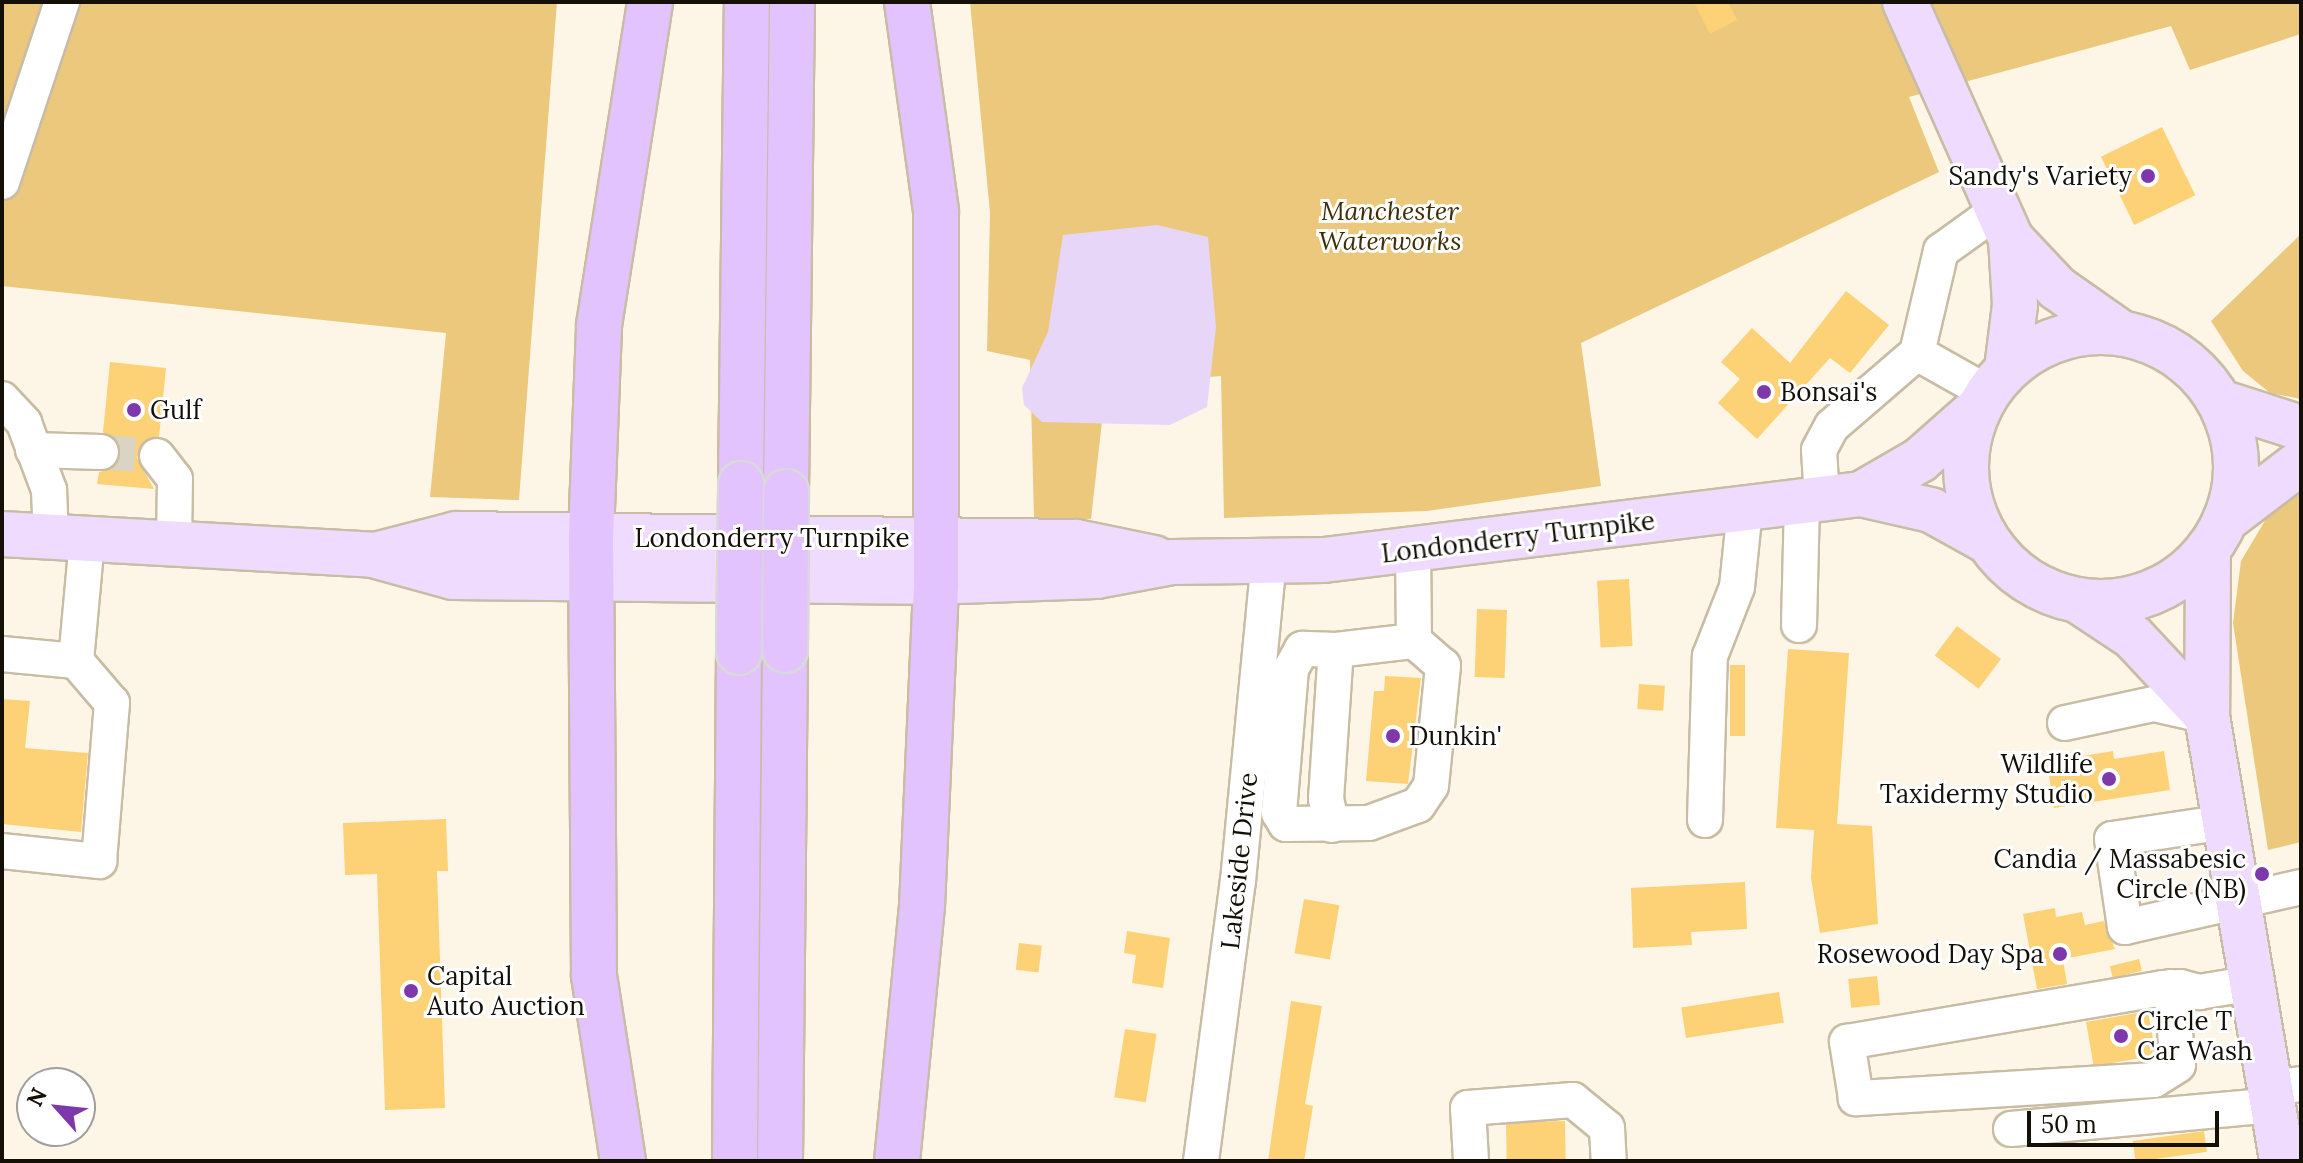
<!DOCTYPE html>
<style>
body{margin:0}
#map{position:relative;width:2303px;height:1163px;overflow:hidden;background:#fdf6e6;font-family:Lora,serif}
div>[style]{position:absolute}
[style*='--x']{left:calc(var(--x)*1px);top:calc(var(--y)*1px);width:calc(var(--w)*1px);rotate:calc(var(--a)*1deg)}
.green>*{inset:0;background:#ecc87d}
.water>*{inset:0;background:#e7d6f8}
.building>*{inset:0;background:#fdd175;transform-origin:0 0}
.minor-tunnel>*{height:34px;margin-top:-17px;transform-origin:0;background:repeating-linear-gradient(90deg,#dad4c5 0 34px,transparent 0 51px)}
.roads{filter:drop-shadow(2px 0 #c8bca4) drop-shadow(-2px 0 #c8bca4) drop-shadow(0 2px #c8bca4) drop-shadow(0 -2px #c8bca4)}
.minor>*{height:34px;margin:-17px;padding:0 17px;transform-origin:17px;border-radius:17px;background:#fff}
.major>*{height:44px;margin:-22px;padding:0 22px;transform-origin:22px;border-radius:22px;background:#eedbfe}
.major>.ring{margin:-22px;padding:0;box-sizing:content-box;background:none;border:44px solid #eedbfe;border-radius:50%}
.highway>*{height:44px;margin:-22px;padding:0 22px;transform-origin:22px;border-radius:22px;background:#e2c3fe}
.bridges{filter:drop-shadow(2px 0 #d9d9d7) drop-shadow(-2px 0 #d9d9d7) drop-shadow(0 2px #d9d9d7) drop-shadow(0 -2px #d9d9d7)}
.highway-bridge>*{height:44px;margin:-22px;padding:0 22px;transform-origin:22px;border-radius:22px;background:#e2c3fe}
.dots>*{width:22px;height:22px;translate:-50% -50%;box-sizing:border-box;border:4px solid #fff;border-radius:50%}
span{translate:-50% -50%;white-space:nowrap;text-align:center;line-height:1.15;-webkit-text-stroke:6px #fff;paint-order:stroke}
.poi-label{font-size:26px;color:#141008}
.right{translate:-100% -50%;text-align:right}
.left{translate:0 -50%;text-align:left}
.park-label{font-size:26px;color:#3f2e04;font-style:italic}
.street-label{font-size:26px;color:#141008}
.frame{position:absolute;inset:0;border:4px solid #141008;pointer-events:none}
.north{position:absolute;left:16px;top:1067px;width:80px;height:80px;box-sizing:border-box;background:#fff;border:2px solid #a19f9c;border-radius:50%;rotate:297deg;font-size:22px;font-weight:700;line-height:32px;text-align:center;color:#141008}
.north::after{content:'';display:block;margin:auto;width:28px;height:36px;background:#7d39ac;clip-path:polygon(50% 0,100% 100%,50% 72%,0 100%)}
.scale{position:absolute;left:2027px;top:1111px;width:192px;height:36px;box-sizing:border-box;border:4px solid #141008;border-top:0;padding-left:10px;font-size:24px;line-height:28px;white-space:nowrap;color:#141008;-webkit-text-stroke:6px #fff;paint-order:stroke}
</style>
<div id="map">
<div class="green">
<i style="clip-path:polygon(2px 2px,557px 2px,519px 500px,430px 497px,446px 333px,2px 286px)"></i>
<i style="clip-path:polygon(970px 2px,2301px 2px,2301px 34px,2190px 70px,2171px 26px,1909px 97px,1939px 172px,1581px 343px,1601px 486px,1427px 511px,1224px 518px,1221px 376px,1106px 386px,1091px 519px,1034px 518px,1030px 360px,987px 351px,990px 213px)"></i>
<i style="clip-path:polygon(2301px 234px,2301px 399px,2270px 393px,2243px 371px,2211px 321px)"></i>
<i style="clip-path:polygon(2301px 481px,2301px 842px,2268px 850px,2233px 623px,2241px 561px,2282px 492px)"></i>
</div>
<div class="water">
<i style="clip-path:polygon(1157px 225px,1208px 237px,1216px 327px,1207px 407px,1170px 425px,1042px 422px,1024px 405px,1022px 388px,1048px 332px,1063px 235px)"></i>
</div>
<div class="building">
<i style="clip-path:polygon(1694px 2px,1728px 2px,1737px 20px,1710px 34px)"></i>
<i style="left:2162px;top:127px;width:76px;height:68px;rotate:64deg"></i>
<i style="clip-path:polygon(1846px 291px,1889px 325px,1850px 373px,1830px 358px,1757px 439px,1718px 403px,1740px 379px,1721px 362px,1752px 328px,1790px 363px)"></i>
<i style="clip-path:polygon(110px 362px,166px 368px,159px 437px,144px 441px,137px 458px,154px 489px,97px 484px,99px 472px,111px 469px,121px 453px,103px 432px)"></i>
<i style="left:1629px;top:579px;width:67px;height:32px;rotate:87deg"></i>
<i style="left:1477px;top:609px;width:30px;height:68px;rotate:2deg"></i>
<i style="left:1957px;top:626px;width:55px;height:37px;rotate:37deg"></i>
<i style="clip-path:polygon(1788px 649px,1849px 653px,1837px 824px,1872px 826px,1878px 924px,1820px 933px,1811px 878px,1814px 830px,1776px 828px)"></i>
<i style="left:1730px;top:665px;width:15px;height:71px"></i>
<i style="clip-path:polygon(1385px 676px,1421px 678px,1408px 784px,1366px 781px,1374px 691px,1384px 691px)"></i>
<i style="left:1639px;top:684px;width:26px;height:25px;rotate:4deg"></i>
<i style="clip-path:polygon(2px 699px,30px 701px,25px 748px,88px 753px,81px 832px,2px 824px)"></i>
<i style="clip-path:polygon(2113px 751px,2114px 759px,2164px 751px,2170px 790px,2054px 808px,2047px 762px)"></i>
<i style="clip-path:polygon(446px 819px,448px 871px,437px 871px,445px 1108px,385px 1110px,377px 874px,345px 875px,343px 823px)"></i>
<i style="clip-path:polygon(1745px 882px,1747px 929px,1691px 932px,1692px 945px,1633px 948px,1631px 888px)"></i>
<i style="left:1304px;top:899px;width:36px;height:55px;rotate:10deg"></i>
<i style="clip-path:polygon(2055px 908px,2056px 917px,2082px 912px,2085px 925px,2104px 921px,2115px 949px,2063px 959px,2067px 984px,2037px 989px,2023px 914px)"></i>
<i style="clip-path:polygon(1127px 931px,1170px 938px,1163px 988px,1132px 983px,1136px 955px,1124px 953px)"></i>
<i style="left:1019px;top:943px;width:23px;height:27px;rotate:7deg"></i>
<i style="left:2139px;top:959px;width:12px;height:30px;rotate:76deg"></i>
<i style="left:1877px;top:976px;width:29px;height:29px;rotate:84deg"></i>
<i style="left:1779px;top:992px;width:31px;height:99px;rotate:81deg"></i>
<i style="clip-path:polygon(1291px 1001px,1322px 1006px,1305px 1104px,1313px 1106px,1304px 1161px,1268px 1161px)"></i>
<i style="left:2148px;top:1011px;width:45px;height:63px;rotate:80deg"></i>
<i style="left:1125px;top:1029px;width:32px;height:69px;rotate:9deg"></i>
<i style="left:1565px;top:1121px;width:40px;height:59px;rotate:89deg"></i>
<i style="left:2204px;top:1131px;width:21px;height:72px;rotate:82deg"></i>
</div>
<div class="minor-tunnel">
<i style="--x:101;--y:452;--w:56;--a:4.1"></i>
</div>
<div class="roads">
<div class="minor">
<i style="--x:2;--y:182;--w:190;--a:-71.6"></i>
<i style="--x:1917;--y:353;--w:81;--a:29.4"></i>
<i style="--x:2;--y:399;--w:33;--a:47"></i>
<i style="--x:24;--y:423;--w:72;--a:69.5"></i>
<i style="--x:49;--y:490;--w:47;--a:87.6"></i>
<i style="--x:33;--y:450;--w:68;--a:1.7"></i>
<i style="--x:157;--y:456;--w:29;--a:52"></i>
<i style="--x:175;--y:479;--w:65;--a:90.9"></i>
<i style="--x:1822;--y:499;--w:49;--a:-93.5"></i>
<i style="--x:1819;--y:450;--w:27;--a:-62"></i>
<i style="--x:1832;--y:426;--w:112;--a:-40.7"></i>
<i style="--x:1917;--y:353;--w:105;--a:-76.8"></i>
<i style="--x:1941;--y:251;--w:70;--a:-35.7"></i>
<i style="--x:1799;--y:625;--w:124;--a:-88.6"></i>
<i style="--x:1336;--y:650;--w:34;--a:-178"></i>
<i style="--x:1302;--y:649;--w:23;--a:119"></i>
<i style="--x:1291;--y:669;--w:144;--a:94.8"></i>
<i style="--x:1279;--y:813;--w:13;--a:58"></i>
<i style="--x:1286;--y:824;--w:83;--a:-0.7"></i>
<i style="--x:1369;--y:823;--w:52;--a:-20.2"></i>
<i style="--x:1418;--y:805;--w:23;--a:-56"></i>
<i style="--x:1431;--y:786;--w:121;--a:-84.3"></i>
<i style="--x:1443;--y:666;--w:38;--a:-139"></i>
<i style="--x:2;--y:654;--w:74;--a:5.4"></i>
<i style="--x:76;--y:661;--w:122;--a:-84.8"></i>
<i style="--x:2065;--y:723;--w:91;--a:-12.1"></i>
<i style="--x:2154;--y:704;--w:54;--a:12.8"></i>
<i style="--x:1705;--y:820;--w:164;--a:-88.3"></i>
<i style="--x:1710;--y:656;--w:74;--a:-68.6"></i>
<i style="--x:1737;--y:587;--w:79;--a:-84.2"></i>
<i style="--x:2226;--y:822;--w:115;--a:171.5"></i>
<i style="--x:2112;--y:839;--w:89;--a:81.6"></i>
<i style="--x:2125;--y:927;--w:180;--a:-12.8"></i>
<i style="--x:1332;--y:825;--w:27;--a:-103"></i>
<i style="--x:1326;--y:799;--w:149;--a:-86.2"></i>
<i style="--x:1336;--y:650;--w:79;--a:-6.6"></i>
<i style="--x:1414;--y:641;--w:90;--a:-90.6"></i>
<i style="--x:2;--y:851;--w:98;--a:5.9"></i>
<i style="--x:99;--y:861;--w:159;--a:-85.3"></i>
<i style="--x:112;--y:703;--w:55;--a:-130.6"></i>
<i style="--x:2171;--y:987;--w:78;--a:84.9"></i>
<i style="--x:2178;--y:1065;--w:28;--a:148"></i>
<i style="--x:2154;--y:1080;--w:299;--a:176.5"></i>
<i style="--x:1856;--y:1098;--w:57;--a:-99.1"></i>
<i style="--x:1847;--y:1042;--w:321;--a:-9.7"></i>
<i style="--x:2163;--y:988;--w:17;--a:-3"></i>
<i style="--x:2180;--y:987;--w:20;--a:15"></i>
<i style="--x:2199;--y:992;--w:55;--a:-9.5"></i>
<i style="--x:2270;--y:1088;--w:31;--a:-7"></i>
<i style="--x:2011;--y:1129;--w:263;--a:-5.2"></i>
<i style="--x:1201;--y:1161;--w:282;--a:-82.5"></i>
<i style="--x:1238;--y:881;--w:321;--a:-84.5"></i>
<i style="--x:1471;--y:1161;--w:53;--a:-93.2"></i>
<i style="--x:1468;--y:1108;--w:105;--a:-4.4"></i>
<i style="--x:1573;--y:1100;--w:44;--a:39.5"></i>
<i style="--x:1607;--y:1128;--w:33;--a:87"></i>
</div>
<div class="major">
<i style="--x:1905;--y:2;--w:260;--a:65.9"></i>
<i style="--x:2011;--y:239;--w:67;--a:46.8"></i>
<i style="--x:2057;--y:288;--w:78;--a:35.1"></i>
<i class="ring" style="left:1966px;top:332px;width:226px;height:226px"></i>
<i style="--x:2007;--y:369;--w:64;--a:-82.9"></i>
<i style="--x:2015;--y:305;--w:66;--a:-93.5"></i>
<i style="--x:2220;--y:402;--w:85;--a:17.8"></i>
<i style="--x:1861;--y:494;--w:68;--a:-30"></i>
<i style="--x:1920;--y:460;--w:80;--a:-41.5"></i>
<i style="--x:2225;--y:520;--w:96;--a:-37.3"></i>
<i style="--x:2;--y:534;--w:372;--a:3.2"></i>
<i style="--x:373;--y:555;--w:83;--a:15.4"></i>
<i style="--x:453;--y:577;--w:483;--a:0.6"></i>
<i style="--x:936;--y:582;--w:160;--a:-2.1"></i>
<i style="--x:1096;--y:576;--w:77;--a:-10.4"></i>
<i style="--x:1172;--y:562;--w:152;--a:-0.8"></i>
<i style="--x:1324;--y:560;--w:541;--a:-7.01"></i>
<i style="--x:1861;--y:494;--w:72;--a:12.9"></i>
<i style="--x:1931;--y:510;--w:64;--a:29"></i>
<i style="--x:2208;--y:549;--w:167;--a:90.3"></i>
<i style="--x:2207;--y:716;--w:451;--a:80.4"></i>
<i style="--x:375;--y:555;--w:84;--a:-14.5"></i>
<i style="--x:456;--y:534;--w:620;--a:0.74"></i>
<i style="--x:1076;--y:542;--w:80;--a:11.6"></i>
<i style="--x:2077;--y:600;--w:67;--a:33.5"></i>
<i style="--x:2133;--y:637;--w:108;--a:46.9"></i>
</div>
<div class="highway">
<i style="--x:741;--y:484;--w:482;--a:-89.3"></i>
<i style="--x:786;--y:492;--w:490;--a:-89.3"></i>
<i style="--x:623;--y:1161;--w:188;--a:-98.9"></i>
<i style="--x:594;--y:975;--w:439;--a:-90.4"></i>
<i style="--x:591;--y:536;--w:211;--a:-87.8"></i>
<i style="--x:599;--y:325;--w:327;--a:-81"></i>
<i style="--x:735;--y:1161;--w:509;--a:-89.55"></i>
<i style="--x:780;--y:1161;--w:511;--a:-89.44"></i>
<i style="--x:897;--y:1161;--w:255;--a:-84.4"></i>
<i style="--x:922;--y:907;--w:325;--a:-87.5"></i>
<i style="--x:936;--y:582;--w:371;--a:-90"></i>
<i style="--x:936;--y:211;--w:211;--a:-97.9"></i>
</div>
</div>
<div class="bridges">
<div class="highway-bridge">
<i style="--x:785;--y:650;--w:158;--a:-89.6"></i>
<i style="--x:739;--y:652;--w:168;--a:-89.3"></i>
</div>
</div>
<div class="dots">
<i style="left:2148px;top:176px;background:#7d39ac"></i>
<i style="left:1764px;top:392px;background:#7d39ac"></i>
<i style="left:134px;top:410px;background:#7d39ac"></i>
<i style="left:1393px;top:736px;background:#7d39ac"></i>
<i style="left:2109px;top:779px;background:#7d39ac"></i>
<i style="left:2262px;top:874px;background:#7d39ac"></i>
<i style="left:2060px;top:954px;background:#7d39ac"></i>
<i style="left:411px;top:991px;background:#7d39ac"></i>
<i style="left:2121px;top:1036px;background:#7d39ac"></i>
</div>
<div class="poi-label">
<span class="right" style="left:2132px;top:176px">Sandy's Variety</span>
<span class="left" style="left:1780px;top:392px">Bonsai's</span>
<span class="left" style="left:150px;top:410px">Gulf</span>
<span class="left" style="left:1409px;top:736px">Dunkin'</span>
<span class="right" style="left:2093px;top:779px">Wildlife<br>Taxidermy Studio</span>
<span class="right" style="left:2246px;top:874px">Candia / Massabesic<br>Circle (NB)</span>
<span class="right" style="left:2044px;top:954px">Rosewood Day Spa</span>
<span class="left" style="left:427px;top:991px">Capital<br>Auto Auction</span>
<span class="left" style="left:2137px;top:1036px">Circle T<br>Car Wash</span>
</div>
<div class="park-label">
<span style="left:1390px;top:226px">Manchester<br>Waterworks</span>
</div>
<div class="street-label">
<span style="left:1518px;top:537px;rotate:-7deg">Londonderry Turnpike</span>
<span style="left:772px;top:538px">Londonderry Turnpike</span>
<span style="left:1239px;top:861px;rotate:-84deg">Lakeside Drive</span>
</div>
<div class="frame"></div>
<div class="north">N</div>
<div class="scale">50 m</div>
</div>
